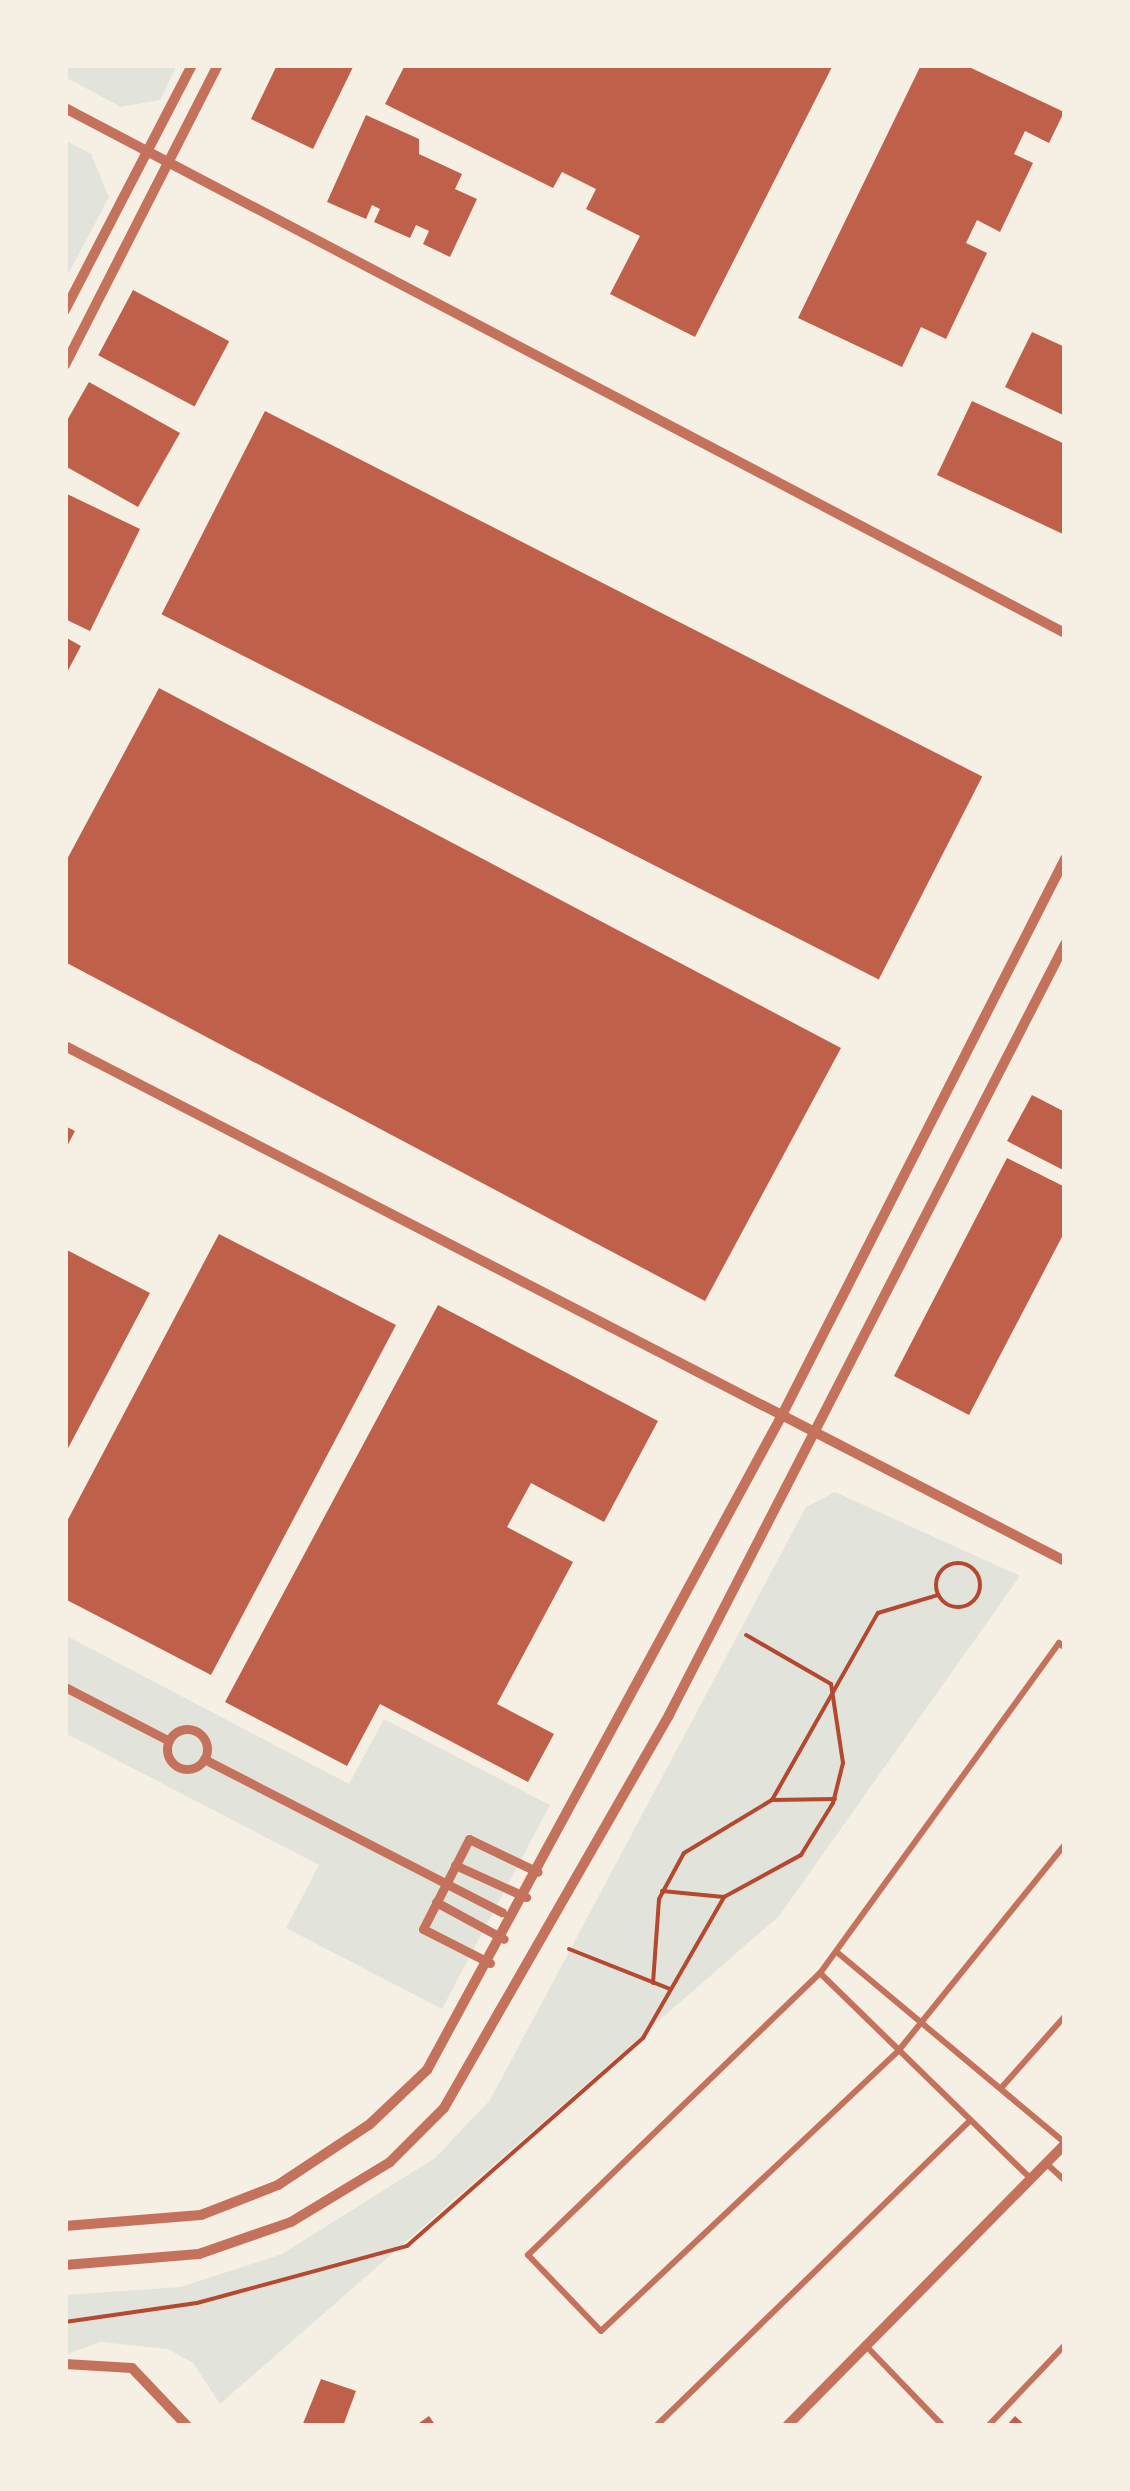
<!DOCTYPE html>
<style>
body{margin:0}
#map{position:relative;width:1130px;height:2491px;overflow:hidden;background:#f6efe4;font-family:Arial,sans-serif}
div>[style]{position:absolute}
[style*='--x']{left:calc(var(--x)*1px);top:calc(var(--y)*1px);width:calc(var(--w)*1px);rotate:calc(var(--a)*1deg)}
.green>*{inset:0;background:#e2e4dc}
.building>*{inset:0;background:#bf614a;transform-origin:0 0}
.path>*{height:4px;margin:-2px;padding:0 2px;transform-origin:2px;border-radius:2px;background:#b5482f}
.path>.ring{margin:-2px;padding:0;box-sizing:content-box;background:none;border:4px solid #b5482f;border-radius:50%}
.service>*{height:6px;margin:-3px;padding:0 3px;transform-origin:3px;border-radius:3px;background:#c5725c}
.pedestrian>*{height:9px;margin:-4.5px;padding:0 4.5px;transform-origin:4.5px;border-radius:4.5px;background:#c5725c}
.pedestrian>.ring{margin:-4.5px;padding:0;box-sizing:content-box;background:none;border:9px solid #c5725c;border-radius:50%}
.minor>*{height:10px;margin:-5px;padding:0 5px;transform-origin:5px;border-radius:5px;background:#c5725c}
span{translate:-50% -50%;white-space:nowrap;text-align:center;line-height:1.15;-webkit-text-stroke:9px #f6efe4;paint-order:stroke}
.frame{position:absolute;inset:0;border:68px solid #f6efe4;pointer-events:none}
</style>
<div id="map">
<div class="green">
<i style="clip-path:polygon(65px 65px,177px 65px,160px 100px,121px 107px,65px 77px)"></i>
<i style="clip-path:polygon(65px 140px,91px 154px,109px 197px,65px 280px)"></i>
<i style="clip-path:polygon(835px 1492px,1020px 1576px,779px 1916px,220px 2404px,193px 2363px,168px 2349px,100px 2342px,65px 2355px,65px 2295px,181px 2287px,282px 2254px,435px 2158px,490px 2100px,806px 1507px)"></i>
<i style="clip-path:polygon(65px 1635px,349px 1784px,384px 1719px,550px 1805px,442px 2009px,286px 1928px,319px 1865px,65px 1733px)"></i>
</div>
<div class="building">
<i style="clip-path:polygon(277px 65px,354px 65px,313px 149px,251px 119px)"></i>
<i style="clip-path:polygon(405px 65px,833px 65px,695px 337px,610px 294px,640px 236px,586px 209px,596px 189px,562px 172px,553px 188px,385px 104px)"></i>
<i style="clip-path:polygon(921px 65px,965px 65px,1064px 112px,1049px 143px,1025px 131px,1014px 154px,1033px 163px,1000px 232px,977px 220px,966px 243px,987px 253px,946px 339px,921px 327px,902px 367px,798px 318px)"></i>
<i style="clip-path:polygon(366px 115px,419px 139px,419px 154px,462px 174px,455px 189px,477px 199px,450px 257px,423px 244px,429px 231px,416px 225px,410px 238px,374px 222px,380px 209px,372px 205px,366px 219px,327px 202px)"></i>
<i style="left:133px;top:290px;width:109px;height:74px;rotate:28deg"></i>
<i style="clip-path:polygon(1032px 332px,1065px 347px,1065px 416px,1005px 387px)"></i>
<i style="clip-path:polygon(89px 382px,180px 433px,138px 507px,65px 466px,65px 424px)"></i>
<i style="clip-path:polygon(972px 401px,1065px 444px,1065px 535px,937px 475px)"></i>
<i style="left:265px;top:411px;width:805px;height:228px;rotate:27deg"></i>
<i style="clip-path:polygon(65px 493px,140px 529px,90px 631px,65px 619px)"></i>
<i style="clip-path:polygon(65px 637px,81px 646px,65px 676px)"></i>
<i style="clip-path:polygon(159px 688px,841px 1048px,705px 1301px,65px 962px,65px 863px)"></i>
<i style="clip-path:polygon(1032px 1095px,1065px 1112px,1065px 1171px,1007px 1141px)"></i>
<i style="clip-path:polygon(65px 1126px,75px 1131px,65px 1150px)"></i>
<i style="clip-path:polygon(1007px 1158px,1065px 1187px,1065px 1231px,969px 1415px,894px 1376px)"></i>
<i style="clip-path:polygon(219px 1234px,396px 1325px,211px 1675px,65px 1599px,65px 1525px)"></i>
<i style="clip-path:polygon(65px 1249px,150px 1293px,65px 1454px)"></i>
<i style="clip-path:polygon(438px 1305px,658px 1421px,604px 1522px,531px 1483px,507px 1527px,573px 1562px,497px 1704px,554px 1734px,528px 1782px,380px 1704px,347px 1766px,225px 1702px)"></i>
<i style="clip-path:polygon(321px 2379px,356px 2391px,343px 2426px,302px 2426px)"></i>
<i style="clip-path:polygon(429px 2416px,436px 2426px,415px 2426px)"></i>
<i style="clip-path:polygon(1015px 2416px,1026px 2426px,1006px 2426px)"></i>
</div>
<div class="path">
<i class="ring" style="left:936px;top:1563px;width:40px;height:40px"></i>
<i style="--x:772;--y:1800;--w:215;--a:-60.5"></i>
<i style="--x:878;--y:1613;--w:63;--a:-16.7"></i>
<i style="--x:662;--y:1891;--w:62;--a:5.5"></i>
<i style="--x:569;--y:1949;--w:109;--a:21.6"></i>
<i style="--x:653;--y:1983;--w:84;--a:-85.9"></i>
<i style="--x:659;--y:1899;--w:52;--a:-61.5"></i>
<i style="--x:684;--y:1853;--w:103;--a:-31.1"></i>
<i style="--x:772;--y:1800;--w:63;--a:-0.9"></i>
<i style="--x:65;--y:2322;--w:133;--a:-8.2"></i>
<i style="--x:197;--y:2303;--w:218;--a:-15.2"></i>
<i style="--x:407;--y:2246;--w:315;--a:-41.4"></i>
<i style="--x:643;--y:2038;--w:163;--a:-60.1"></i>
<i style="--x:724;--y:1897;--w:88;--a:-28.6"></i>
<i style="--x:801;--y:1855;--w:61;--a:-58.4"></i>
<i style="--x:833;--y:1803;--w:41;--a:-76"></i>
<i style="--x:843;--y:1763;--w:80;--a:-98.6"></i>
<i style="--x:831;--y:1684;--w:98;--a:-150"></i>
</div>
<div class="service">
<i style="--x:1065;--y:1648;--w:8;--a:-140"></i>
<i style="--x:1059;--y:1643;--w:407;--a:125.9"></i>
<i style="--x:820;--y:1973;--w:406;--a:136"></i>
<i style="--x:528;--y:2255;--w:105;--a:46.2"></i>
<i style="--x:601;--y:2331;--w:410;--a:-43.3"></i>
<i style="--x:899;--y:2050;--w:265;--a:-51.1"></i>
<i style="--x:838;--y:1953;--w:296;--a:39.9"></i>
<i style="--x:820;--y:1973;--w:293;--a:44.3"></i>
<i style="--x:1002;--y:2087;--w:95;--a:-48.4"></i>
<i style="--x:1047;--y:2164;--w:25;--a:43"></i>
<i style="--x:869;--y:2349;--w:107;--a:46.1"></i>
<i style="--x:656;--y:2426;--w:438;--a:-44.2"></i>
<i style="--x:988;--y:2426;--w:112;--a:-46.5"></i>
</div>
<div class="pedestrian">
<i style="--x:65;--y:1687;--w:117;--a:27.4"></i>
<i class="ring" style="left:167px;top:1729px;width:31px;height:31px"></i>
<i style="--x:204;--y:1759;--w:335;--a:27.2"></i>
<i style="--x:455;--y:1865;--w:78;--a:24.3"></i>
<i style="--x:436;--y:1902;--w:77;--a:28.6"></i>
<i style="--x:490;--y:1963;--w:75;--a:-153.1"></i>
<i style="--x:423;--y:1929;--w:101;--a:-62.9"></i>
<i style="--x:469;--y:1839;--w:76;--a:25.6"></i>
</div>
<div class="minor">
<i style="--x:65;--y:108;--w:1129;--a:27.7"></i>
<i style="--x:65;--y:310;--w:276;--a:-62.6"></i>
<i style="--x:65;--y:365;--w:337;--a:-63"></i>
<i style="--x:65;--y:1046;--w:1125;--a:27.25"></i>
<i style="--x:65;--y:2226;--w:136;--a:-4.6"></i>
<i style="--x:201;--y:2215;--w:83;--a:-21.3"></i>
<i style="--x:278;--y:2185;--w:110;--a:-33.5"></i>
<i style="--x:370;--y:2124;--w:79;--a:-43.5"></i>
<i style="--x:427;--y:2070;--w:743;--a:-61.54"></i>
<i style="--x:781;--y:1417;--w:626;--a:-63.03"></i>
<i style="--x:65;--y:2265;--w:134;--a:-4.7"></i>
<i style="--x:199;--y:2254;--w:97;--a:-19.2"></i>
<i style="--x:291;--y:2222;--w:116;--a:-31.2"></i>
<i style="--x:390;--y:2162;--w:76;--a:-45"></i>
<i style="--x:444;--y:2108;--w:453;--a:-60.2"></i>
<i style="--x:669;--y:1715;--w:867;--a:-62.81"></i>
<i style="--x:65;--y:2364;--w:67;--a:3.4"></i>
<i style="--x:132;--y:2368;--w:80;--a:46.5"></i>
<i style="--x:787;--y:2426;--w:396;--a:-45.4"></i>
</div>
<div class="frame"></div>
</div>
